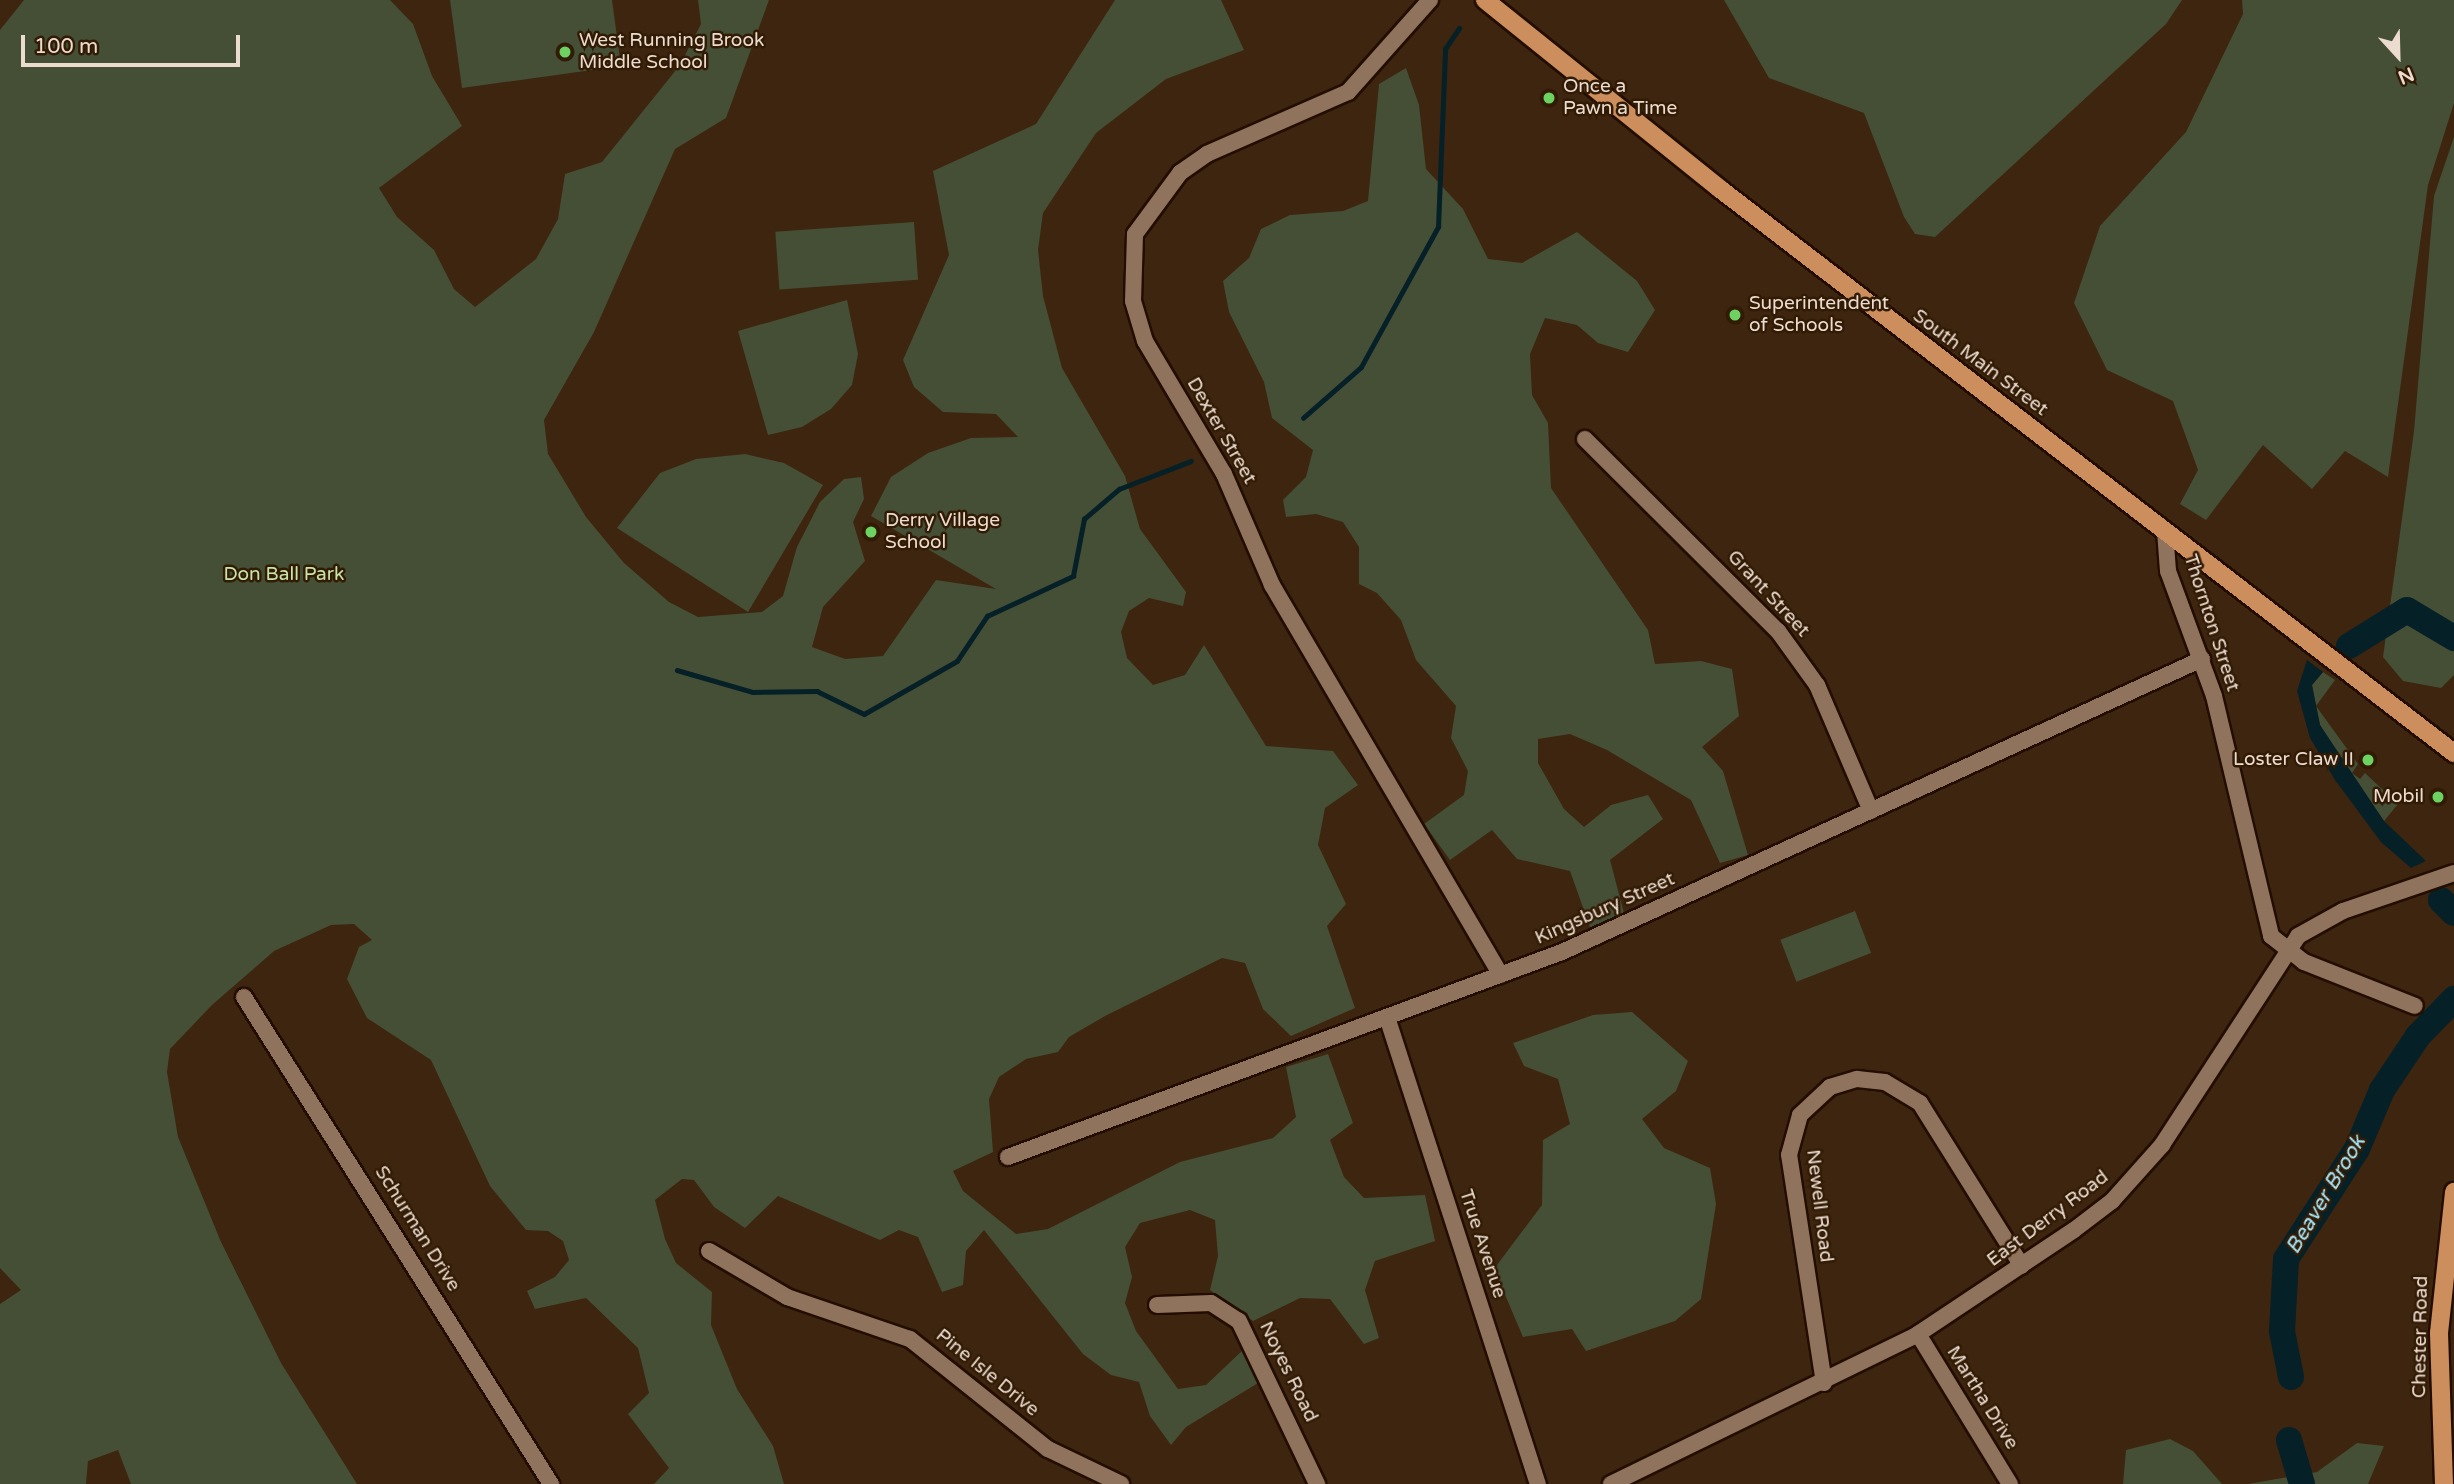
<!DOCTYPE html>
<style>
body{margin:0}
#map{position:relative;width:2454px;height:1484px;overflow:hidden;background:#3d250f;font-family:"Varela Round",sans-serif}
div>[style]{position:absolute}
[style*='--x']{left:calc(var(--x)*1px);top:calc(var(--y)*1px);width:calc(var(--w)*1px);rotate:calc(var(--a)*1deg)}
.green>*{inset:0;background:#444f36;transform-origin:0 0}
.water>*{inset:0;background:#062027}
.stream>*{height:4.5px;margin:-2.25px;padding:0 2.25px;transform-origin:2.25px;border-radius:2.25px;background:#062027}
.river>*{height:26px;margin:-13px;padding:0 13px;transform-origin:13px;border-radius:13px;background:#062027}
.roads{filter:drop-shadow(2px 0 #230d00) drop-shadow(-2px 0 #230d00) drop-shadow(0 2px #230d00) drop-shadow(0 -2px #230d00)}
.minor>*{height:16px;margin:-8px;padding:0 8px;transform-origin:8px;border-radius:8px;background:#90735c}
.major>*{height:18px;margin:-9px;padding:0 9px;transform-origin:9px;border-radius:9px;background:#cb8e5c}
.dots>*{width:19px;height:19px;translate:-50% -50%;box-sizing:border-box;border:4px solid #321b05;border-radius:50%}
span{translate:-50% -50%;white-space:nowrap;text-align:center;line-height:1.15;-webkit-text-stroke:5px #321b05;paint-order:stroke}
.poi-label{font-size:19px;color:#ecdccf}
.left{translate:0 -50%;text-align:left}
.right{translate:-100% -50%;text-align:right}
.street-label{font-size:19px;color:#ecdccf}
.park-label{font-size:19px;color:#c8e4a6}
.water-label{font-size:21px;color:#a8e9fb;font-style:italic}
.north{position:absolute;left:2363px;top:21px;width:70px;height:70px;-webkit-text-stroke:5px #321b05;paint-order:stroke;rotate:158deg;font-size:19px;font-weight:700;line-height:28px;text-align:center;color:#ecdccf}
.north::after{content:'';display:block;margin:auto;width:24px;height:32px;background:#ecdccf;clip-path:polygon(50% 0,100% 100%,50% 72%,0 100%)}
.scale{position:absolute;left:21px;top:35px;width:219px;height:32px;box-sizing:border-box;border:4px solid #ecdccf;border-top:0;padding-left:9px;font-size:21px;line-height:24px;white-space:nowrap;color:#ecdccf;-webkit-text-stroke:5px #321b05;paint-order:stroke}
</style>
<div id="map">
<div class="green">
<i style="clip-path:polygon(24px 0,390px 0,413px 24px,432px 76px,462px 126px,379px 188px,397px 217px,434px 250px,454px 289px,475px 307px,536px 259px,558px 219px,565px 174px,602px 162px,680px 65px,701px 24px,698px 0,769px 0,726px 118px,675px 149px,594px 332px,544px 420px,548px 454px,586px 517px,624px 563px,669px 602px,698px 617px,762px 612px,783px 596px,797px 547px,820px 502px,844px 479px,861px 477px,864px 499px,853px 522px,865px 561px,823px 607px,812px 647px,845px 659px,883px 656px,936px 580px,996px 589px,871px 516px,891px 477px,928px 453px,971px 438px,1018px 437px,996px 414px,943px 412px,914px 387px,903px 360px,949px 255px,933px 171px,1036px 124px,1115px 0,1221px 0,1244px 50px,1166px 79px,1096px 133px,1043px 213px,1038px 250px,1043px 296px,1062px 368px,1125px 476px,1140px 529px,1186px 592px,1183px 606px,1149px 598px,1129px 611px,1121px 632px,1127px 658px,1153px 685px,1185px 675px,1204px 645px,1266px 746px,1333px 751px,1358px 785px,1325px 808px,1318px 845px,1346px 904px,1327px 926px,1355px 1008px,1291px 1036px,1263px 1009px,1245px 963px,1222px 958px,1105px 1016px,1069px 1037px,1058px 1052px,1026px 1059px,999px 1077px,989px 1099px,993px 1152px,953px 1171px,963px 1191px,1016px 1234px,1048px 1229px,1180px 1162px,1273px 1138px,1296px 1117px,1286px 1067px,1328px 1054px,1353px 1123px,1330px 1140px,1344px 1177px,1364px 1198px,1425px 1195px,1435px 1241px,1375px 1261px,1365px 1290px,1379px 1338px,1364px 1344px,1330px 1299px,1300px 1298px,1253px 1321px,1210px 1290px,1218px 1256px,1215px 1220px,1190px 1210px,1140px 1223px,1125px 1247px,1132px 1277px,1125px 1303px,1136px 1331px,1178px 1389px,1206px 1385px,1245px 1348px,1258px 1383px,1186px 1427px,1171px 1445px,1150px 1416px,1139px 1382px,1111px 1375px,1083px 1354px,984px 1230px,966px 1251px,963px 1285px,942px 1292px,918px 1237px,899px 1230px,880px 1240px,778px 1196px,745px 1228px,714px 1207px,694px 1180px,682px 1179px,655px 1200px,665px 1239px,676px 1263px,712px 1292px,711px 1325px,737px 1389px,773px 1446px,784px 1484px,654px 1484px,669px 1468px,628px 1414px,649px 1393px,638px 1348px,586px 1298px,535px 1309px,527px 1291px,555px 1277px,569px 1260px,563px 1241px,548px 1231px,526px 1230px,490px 1186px,431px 1060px,367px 1018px,347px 979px,359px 947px,372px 940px,354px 924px,331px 925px,274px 951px,212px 1005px,170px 1049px,167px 1072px,178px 1137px,221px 1242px,281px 1363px,357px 1484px,131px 1484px,118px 1450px,88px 1461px,86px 1484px,0 1484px,0 1304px,21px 1290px,0 1268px,0 30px)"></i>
<i style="clip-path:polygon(450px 0,612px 0,621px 66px,462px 88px)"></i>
<i style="clip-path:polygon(1724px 0,2182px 0,2166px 24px,1935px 237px,1915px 234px,1904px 217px,1864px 113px,1769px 78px)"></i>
<i style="clip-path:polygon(2242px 0,2454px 0,2454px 103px,2428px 185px,2388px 477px,2345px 451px,2312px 489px,2263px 445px,2206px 520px,2180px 504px,2198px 470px,2173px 401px,2107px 370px,2074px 303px,2100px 226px,2186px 132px,2243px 14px)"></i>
<i style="clip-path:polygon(1406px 68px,1419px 105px,1426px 169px,1463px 209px,1488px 259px,1522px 263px,1577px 232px,1637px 281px,1655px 310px,1628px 352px,1598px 343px,1577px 325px,1545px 318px,1530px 354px,1532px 395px,1548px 423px,1551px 488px,1648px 630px,1655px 664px,1701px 661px,1732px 669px,1739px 716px,1702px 747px,1723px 771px,1748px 855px,1720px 863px,1691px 800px,1607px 750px,1570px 734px,1538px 739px,1538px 763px,1564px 809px,1584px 827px,1611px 805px,1648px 795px,1663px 819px,1610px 860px,1624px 913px,1591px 930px,1570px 871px,1517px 859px,1492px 830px,1450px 860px,1424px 824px,1464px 795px,1468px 771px,1451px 738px,1456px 706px,1416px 660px,1401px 620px,1377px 593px,1359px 584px,1359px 547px,1343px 522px,1316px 514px,1286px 517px,1283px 500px,1306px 477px,1313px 450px,1272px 418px,1264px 382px,1229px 312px,1223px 281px,1249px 258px,1261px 229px,1290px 215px,1343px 211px,1368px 201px,1379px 84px)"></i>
<i style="clip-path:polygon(2454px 137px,2454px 675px,2441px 688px,2403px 681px,2383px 657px,2414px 431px,2434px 196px)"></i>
<i style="left:914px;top:222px;width:58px;height:139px;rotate:86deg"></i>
<i style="clip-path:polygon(847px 300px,858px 354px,852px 385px,831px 409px,802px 427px,768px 435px,738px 331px)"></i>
<i style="clip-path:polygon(745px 454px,784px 463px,823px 485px,748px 612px,617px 528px,660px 473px,696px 459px)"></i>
<i style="clip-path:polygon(2323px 672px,2335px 680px,2316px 706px,2358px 764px,2352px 773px,2360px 779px,2365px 773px,2398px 804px,2384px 821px,2350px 773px,2320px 725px,2316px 706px,2312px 685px)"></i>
<i style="left:1855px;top:911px;width:45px;height:80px;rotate:69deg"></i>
<i style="clip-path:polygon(1632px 1012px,1688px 1061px,1676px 1091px,1642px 1119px,1664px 1148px,1710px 1168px,1716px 1204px,1701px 1299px,1675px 1321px,1586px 1351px,1572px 1329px,1523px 1337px,1494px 1269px,1542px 1205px,1543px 1140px,1570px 1124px,1558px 1079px,1524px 1066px,1513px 1043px,1593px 1015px)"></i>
<i style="clip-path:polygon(2170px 1439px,2193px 1451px,2222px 1484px,2123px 1484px,2126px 1450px)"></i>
<i style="clip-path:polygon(2357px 1443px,2384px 1446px,2368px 1484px,2248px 1484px,2317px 1472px)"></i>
</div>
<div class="water">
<i style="clip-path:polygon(2307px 660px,2323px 672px,2312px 685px,2320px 725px,2384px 821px,2426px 861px,2411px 868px,2381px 842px,2335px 780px,2310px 738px,2297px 691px)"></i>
</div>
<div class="stream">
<i style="--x:1303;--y:418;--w:77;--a:-41.3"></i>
<i style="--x:1361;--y:367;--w:160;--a:-61.2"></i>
<i style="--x:1438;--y:227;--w:178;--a:-87.7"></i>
<i style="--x:1445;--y:49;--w:25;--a:-56"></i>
<i style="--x:677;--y:670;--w:79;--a:16.1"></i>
<i style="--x:753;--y:692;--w:64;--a:-0.9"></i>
<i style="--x:817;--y:691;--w:52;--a:26.1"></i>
<i style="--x:864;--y:714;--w:107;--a:-29.7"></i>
<i style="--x:957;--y:661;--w:54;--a:-56.3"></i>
<i style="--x:987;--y:616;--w:95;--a:-24.9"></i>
<i style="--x:1073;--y:576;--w:58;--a:-79.1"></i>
<i style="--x:1084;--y:519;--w:46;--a:-40.6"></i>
<i style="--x:1119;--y:489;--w:77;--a:-21.3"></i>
</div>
<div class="river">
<i style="--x:2349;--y:646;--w:68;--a:-31.8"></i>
<i style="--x:2407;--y:610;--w:55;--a:30.8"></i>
<i style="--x:2441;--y:900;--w:18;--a:45"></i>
<i style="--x:2291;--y:1377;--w:47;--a:-101.1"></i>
<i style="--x:2282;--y:1331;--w:72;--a:-86.8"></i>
<i style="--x:2286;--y:1259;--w:131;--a:-57.2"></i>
<i style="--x:2357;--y:1149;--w:64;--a:-67"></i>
<i style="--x:2382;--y:1090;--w:65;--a:-56.3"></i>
<i style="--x:2418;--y:1036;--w:52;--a:-45.8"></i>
<i style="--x:2289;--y:1440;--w:46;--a:73.5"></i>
</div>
<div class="roads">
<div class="minor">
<i style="--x:1430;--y:0;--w:123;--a:131.7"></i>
<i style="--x:1348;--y:92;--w:154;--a:156.3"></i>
<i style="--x:1207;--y:154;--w:33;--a:145"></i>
<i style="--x:1180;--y:173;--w:76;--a:126.4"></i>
<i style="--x:1135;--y:234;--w:67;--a:91.7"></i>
<i style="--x:1133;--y:301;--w:42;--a:73.3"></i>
<i style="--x:1145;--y:341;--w:155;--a:59.3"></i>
<i style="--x:1224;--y:474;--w:121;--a:66.6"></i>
<i style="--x:1272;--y:585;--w:452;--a:59.6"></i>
<i style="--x:1585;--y:439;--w:272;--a:44.9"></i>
<i style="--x:1778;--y:631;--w:67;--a:54.2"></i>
<i style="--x:1817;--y:685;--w:137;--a:66.8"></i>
<i style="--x:2165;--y:531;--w:40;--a:85.7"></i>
<i style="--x:2168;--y:571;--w:133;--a:69.8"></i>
<i style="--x:2214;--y:696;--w:247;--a:76.6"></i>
<i style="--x:2271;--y:936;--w:42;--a:38.2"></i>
<i style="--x:2304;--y:962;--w:119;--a:21.6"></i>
<i style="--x:244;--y:997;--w:576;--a:57.77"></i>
<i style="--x:1387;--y:1017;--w:491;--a:72.1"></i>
<i style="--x:1008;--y:1157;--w:591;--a:-20.31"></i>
<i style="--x:1562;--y:952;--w:704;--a:-24.6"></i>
<i style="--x:709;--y:1251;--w:91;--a:30.5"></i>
<i style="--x:787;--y:1297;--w:130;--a:18.9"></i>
<i style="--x:910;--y:1339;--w:176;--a:38.6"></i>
<i style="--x:1048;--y:1449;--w:81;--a:25.6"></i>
<i style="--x:1157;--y:1305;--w:54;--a:-2.1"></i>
<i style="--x:1211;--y:1303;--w:33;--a:33"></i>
<i style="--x:1239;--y:1321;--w:181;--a:64.4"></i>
<i style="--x:1918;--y:1334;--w:176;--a:58.5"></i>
<i style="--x:1824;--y:1383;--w:231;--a:-98.7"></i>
<i style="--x:1789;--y:1155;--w:41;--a:-74.6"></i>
<i style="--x:1800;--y:1115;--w:41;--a:-43"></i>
<i style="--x:1830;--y:1087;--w:28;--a:-17"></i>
<i style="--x:1857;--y:1079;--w:28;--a:6"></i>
<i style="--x:1885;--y:1082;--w:41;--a:31"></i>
<i style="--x:1920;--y:1103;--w:192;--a:58"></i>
<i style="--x:1611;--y:1484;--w:342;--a:-26"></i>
<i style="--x:1918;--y:1334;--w:187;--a:-33.7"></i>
<i style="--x:2074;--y:1230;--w:48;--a:-37.3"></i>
<i style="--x:2112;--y:1201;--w:75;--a:-48.2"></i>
<i style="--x:2162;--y:1145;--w:249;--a:-56.9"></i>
<i style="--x:2298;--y:936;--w:51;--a:-29.1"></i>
<i style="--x:2343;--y:911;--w:117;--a:-18.9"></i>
</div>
<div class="major">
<i style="--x:1485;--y:0;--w:302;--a:38.8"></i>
<i style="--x:1720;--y:189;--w:926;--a:37.54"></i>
<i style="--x:2444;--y:1484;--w:151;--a:-91.9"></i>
<i style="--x:2439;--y:1333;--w:142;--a:-83.9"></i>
</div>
</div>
<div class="dots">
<i style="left:565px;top:52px;background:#6cd362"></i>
<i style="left:1549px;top:98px;background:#6cd362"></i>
<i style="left:1735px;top:315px;background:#6cd362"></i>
<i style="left:871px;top:532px;background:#6cd362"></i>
<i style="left:2368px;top:760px;background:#6cd362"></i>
<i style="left:2438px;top:797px;background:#6cd362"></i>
</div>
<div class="poi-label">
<span class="left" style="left:579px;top:52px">West Running Brook<br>Middle School</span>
<span class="left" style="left:1563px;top:98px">Once a<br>Pawn a Time</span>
<span class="left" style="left:1749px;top:315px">Superintendent<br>of Schools</span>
<span class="left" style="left:885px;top:532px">Derry Village<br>School</span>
<span class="right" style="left:2354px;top:760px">Loster Claw II</span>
<span class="right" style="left:2424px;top:797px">Mobil</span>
</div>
<div class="street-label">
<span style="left:1980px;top:363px;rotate:37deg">South Main Street</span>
<span style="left:1221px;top:431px;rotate:60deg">Dexter Street</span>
<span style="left:1768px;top:594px;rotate:47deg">Grant Street</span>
<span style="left:2211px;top:623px;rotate:72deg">Thornton Street</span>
<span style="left:1605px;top:909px;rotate:-24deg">Kingsbury Street</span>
<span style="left:1819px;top:1206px;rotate:83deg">Newell Road</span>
<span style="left:2048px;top:1219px;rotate:-37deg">East Derry Road</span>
<span style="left:417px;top:1229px;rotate:58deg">Schurman Drive</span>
<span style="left:1482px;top:1244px;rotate:72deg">True Avenue</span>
<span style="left:2421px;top:1337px;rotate:-89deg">Chester Road</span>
<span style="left:1288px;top:1372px;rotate:64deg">Noyes Road</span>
<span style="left:987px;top:1373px;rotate:39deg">Pine Isle Drive</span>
<span style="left:1982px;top:1398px;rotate:58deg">Martha Drive</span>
</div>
<div class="park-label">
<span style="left:284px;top:575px">Don Ball Park</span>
</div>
<div class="water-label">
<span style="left:2326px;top:1195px;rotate:-59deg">Beaver Brook</span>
</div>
<div class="north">N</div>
<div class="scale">100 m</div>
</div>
